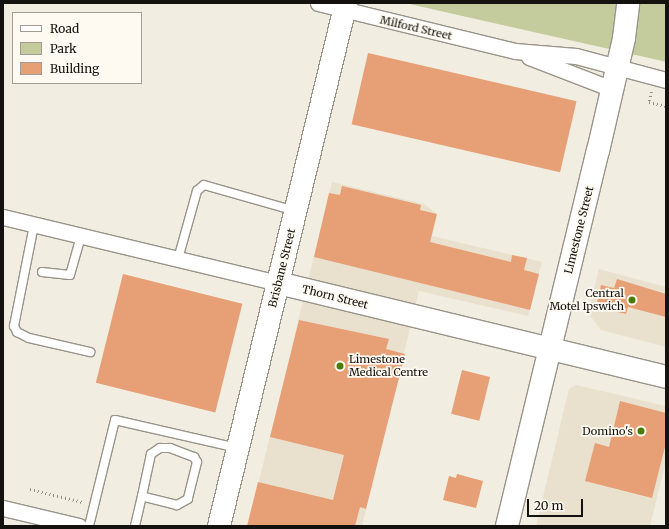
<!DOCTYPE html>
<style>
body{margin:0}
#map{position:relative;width:669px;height:529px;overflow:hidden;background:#f2ede1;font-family:Merriweather,serif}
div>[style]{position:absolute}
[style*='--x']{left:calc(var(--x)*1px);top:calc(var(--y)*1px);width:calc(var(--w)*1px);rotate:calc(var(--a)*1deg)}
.built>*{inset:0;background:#e9e0ce}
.green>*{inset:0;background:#c4cb9c}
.building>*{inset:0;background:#e79f76;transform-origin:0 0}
.path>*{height:2.5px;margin-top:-1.25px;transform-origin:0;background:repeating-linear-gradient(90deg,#928e86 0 1px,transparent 0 4px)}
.roads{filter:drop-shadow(1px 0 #99948a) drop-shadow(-1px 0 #99948a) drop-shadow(0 1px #99948a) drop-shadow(0 -1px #99948a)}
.lane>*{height:8px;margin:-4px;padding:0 4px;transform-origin:4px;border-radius:4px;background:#fff}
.street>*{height:15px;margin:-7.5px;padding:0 7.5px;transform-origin:7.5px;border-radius:7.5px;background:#fff}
.secondary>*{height:22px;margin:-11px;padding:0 11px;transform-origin:11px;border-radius:11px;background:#fff}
.primary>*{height:22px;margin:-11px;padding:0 11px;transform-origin:11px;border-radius:11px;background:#fff}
.dots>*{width:11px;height:11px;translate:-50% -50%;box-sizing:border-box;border:2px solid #fffaf1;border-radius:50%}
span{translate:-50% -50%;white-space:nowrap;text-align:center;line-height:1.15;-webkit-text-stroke:3.5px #fffaf1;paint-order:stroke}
.street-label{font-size:11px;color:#13120e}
.poi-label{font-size:11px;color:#13120e}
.right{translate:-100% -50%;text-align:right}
.left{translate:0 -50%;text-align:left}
.frame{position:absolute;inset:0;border:4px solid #13120e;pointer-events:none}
.legend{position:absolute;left:12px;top:12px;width:130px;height:72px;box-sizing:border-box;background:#fffaf1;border:1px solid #a19d96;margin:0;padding:5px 7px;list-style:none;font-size:12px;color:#13120e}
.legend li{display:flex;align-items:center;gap:8px;height:20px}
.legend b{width:20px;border:1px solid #a19d96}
.scale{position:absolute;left:527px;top:499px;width:56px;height:18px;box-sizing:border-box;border:2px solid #13120e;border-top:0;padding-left:5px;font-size:12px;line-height:14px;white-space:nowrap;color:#13120e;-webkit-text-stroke:3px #fffaf1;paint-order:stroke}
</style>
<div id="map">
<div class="built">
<i style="clip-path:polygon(332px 182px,424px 204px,437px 214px,432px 236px,542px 262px,528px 316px,419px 291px,362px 526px,248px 526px)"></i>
<i style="clip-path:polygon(599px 269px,666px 287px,666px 347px,601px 330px,588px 313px)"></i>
<i style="clip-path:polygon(576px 385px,666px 406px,666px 461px,650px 526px,536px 526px,569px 389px)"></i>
</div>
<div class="green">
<i style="clip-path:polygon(405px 3px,666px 3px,666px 62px,658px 60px)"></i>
</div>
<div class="building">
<i style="left:368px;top:53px;width:214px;height:73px;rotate:13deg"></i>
<i style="clip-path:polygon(342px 186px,421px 205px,420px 210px,437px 214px,430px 242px,511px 262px,512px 255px,527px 258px,524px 270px,539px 274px,530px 310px,314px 257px,329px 193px,340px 195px)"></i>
<i style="left:123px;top:274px;width:123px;height:112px;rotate:14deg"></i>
<i style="clip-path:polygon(617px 279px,666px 294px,666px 317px,628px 307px,626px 314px,596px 307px,601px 285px,614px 288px)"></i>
<i style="clip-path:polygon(299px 320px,389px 339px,386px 349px,405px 354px,366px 509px,360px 507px,355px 526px,247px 526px,258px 482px,333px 500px,344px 455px,270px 437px)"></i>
<i style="left:462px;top:370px;width:29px;height:45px;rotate:14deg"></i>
<i style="clip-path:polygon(620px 401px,666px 413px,666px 443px,652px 498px,585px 481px,595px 443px,609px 447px)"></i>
<i style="clip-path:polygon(457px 474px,483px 481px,476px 508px,443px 500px,449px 476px,456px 478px)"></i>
</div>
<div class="path">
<i style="--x:652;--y:92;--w:10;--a:107"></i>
<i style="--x:649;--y:102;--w:17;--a:13"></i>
<i style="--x:30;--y:489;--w:54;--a:14"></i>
</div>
<div class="roads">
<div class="lane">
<i style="--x:34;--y:225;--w:103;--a:101.2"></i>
<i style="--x:14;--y:326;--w:7;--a:63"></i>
<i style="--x:17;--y:332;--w:13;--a:27"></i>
<i style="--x:29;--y:338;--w:63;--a:12.9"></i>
<i style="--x:178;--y:259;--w:71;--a:-74.4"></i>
<i style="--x:197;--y:191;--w:9;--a:-41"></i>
<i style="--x:204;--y:185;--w:95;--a:15.9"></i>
<i style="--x:42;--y:272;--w:28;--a:6"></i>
<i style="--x:70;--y:275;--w:41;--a:-74.2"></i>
<i style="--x:89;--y:526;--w:109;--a:-76.2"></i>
<i style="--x:115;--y:420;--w:125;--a:12.9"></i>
<i style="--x:135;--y:526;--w:31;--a:-77"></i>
<i style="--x:142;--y:496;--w:43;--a:-77.9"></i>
<i style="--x:151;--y:454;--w:11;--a:-34"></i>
<i style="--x:160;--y:448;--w:10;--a:0"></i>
<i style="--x:170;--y:448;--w:26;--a:21"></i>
<i style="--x:194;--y:457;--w:6;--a:59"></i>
<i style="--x:197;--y:462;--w:38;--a:104"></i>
<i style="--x:188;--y:499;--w:13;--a:151"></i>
<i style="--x:177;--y:505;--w:36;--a:-166"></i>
</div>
<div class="street">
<i style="--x:318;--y:3;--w:203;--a:13.7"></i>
<i style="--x:515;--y:51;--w:61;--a:4.7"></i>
<i style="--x:576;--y:56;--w:93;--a:14.9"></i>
<i style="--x:529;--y:57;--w:89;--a:21.1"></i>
<i style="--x:3;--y:217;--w:283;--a:13.5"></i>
<i style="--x:3;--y:508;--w:78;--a:13.3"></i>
</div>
<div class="secondary">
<i style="--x:278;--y:283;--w:399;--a:13.6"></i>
</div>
<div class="primary">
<i style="--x:219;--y:526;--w:538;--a:-76.35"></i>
<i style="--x:507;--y:526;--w:386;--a:-76.4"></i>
<i style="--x:598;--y:151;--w:116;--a:-77"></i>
<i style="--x:624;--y:38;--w:35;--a:-83"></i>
</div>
</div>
<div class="dots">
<i style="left:632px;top:300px;background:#4a7b07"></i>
<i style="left:340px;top:366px;background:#4a7b07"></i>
<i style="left:641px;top:431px;background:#4a7b07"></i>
</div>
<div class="street-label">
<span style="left:416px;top:28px;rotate:13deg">Milford Street</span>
<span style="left:579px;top:230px;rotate:-76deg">Limestone Street</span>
<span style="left:282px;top:268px;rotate:-76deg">Brisbane Street</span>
<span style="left:335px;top:297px;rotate:14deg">Thorn Street</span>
</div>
<div class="poi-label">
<span class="right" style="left:624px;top:300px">Central<br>Motel Ipswich</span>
<span class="left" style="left:349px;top:366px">Limestone<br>Medical Centre</span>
<span class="right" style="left:633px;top:431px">Domino's</span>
</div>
<div class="frame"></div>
<ul class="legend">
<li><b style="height:5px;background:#fff"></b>Road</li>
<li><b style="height:11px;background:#c4cb9c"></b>Park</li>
<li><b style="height:11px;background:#e79f76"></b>Building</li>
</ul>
<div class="scale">20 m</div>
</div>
